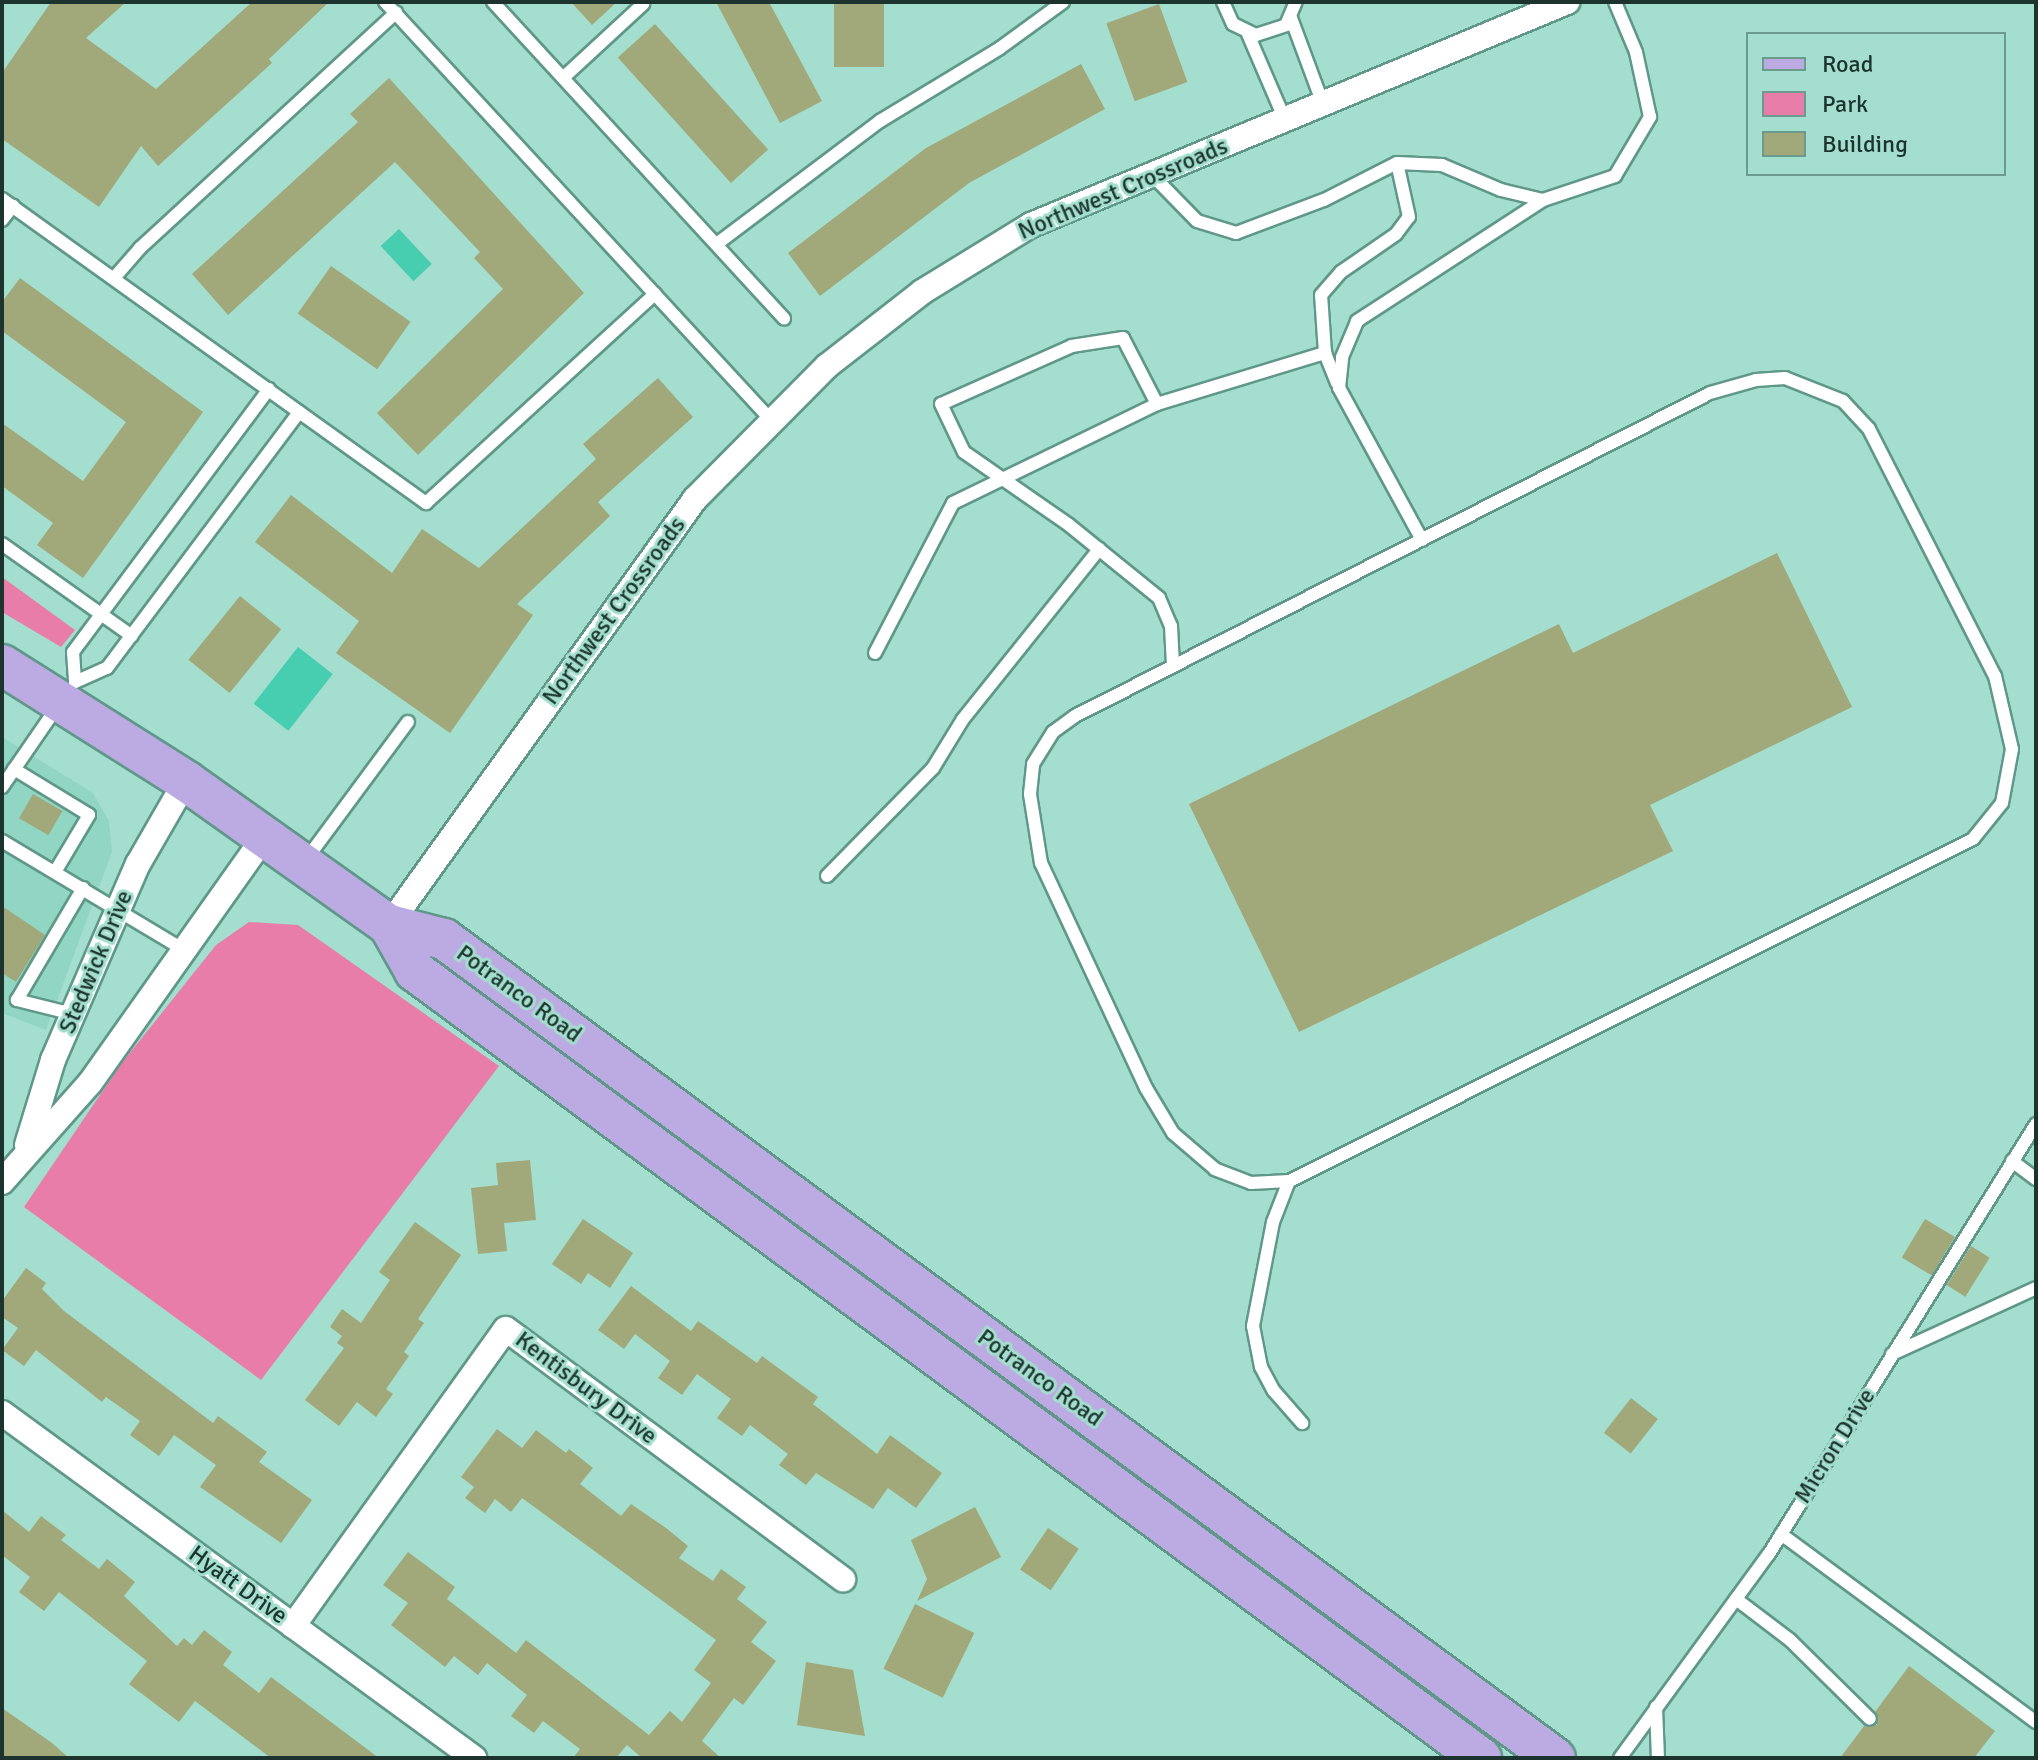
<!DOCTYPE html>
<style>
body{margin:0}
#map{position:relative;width:2038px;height:1760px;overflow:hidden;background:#a3dece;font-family:Signika,sans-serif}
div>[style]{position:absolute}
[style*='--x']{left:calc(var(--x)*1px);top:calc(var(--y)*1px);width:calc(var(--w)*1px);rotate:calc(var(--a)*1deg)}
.built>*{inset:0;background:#90d6c3}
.green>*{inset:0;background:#e97da9}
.water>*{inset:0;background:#47cdb0;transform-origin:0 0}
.building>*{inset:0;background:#a1a97a;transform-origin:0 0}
.roads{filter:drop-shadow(2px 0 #5f9889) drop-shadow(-2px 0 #5f9889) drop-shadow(0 2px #5f9889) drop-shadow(0 -2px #5f9889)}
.lane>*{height:12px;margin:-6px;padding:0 6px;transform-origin:6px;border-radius:6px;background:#fff}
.street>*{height:24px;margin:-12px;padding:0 12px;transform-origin:12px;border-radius:12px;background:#fff}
.primary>*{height:40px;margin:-20px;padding:0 20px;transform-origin:20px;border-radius:20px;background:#bcabe3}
span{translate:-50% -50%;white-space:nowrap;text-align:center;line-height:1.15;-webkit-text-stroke:6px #a3dece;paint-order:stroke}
.street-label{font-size:24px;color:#1c342d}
.frame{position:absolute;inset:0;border:4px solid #1c342d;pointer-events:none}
.legend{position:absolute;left:1746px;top:32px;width:260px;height:144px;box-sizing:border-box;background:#a3dece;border:2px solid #6d9a8e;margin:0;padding:10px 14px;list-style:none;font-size:24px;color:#1c342d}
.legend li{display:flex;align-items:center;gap:16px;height:40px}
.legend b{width:40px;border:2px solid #6d9a8e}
</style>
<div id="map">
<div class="built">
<i style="clip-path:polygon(2px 737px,93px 793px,109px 821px,112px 852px,46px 1030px,2px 1013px)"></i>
</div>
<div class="green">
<i style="clip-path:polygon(2px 577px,75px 630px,61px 647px,2px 612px)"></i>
<i style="clip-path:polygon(249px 922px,298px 925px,499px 1066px,261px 1380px,24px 1207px,121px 1064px,216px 945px)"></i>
</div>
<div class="water">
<i style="left:399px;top:229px;width:48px;height:25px;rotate:47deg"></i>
<i style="left:298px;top:647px;width:44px;height:72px;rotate:38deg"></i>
</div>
<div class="building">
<i style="clip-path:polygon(51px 2px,126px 2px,86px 38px,156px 89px,252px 2px,329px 2px,269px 59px,272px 63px,158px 166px,141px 146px,99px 207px,2px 139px,2px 73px)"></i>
<i style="clip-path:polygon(571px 2px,617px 2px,592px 25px)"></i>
<i style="clip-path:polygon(716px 2px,769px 2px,822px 101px,780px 123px)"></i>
<i style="left:834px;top:2px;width:50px;height:65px"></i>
<i style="left:1159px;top:4px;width:83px;height:56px;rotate:70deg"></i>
<i style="left:655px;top:24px;width:169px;height:50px;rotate:48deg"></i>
<i style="clip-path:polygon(1081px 64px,1105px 109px,969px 183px,820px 296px,788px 253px,926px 148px)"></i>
<i style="clip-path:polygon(389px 78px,584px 293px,418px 455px,377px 413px,503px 289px,474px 258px,480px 252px,395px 162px,228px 315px,192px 274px,358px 122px,350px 114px)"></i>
<i style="left:331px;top:266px;width:97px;height:58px;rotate:35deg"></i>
<i style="clip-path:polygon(20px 278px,203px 412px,83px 578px,37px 545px,53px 523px,2px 486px,2px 423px,83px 481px,126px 422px,2px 331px,2px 302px)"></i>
<i style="clip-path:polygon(658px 378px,693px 417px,598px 502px,610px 516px,517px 604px,533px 615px,450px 733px,336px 653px,359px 621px,255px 542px,291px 495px,392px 573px,422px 529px,479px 568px,596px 459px,583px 444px)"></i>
<i style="clip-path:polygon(1777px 553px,1852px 707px,1650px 805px,1673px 851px,1299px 1032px,1189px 804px,1559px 624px,1573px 653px)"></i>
<i style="left:240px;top:596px;width:53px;height:82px;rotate:39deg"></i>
<i style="left:33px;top:794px;width:34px;height:28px;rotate:30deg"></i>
<i style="clip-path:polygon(2px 906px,45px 935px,16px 982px,2px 973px)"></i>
<i style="clip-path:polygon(530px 1160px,536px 1220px,504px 1223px,507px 1251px,478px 1254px,471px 1188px,498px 1185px,496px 1163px)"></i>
<i style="clip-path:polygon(583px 1219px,633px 1253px,610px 1288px,588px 1273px,581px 1284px,552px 1264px)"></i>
<i style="left:1925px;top:1219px;width:35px;height:45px;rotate:31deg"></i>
<i style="clip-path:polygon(415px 1222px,461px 1255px,418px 1319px,424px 1323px,404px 1352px,409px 1356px,386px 1389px,393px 1394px,376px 1417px,357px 1402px,339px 1426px,305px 1400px,344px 1348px,337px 1343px,342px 1336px,330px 1327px,342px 1309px,361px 1323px,390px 1280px,379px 1272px)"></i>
<i style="left:1971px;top:1246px;width:22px;height:46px;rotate:32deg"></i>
<i style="clip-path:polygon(26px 1268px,46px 1283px,42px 1289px,64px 1311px,213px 1423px,218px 1416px,267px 1452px,259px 1462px,312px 1500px,281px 1543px,200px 1487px,216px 1465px,174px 1435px,159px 1456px,130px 1435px,140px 1421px,106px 1397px,102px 1402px,36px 1350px,24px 1366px,2px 1350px,18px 1328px,2px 1317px,2px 1301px)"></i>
<i style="clip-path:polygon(631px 1286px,691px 1331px,698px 1321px,757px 1363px,762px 1356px,818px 1397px,813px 1404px,877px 1454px,890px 1435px,942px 1473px,916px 1508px,888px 1488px,873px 1509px,816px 1473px,806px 1485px,779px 1465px,788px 1454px,750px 1425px,742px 1436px,717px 1418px,731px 1399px,697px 1374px,682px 1395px,658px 1378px,670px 1361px,635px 1334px,624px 1349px,598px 1330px)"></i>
<i style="left:1631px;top:1398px;width:34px;height:44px;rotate:38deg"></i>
<i style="clip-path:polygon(497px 1429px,522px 1448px,536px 1430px,566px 1453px,569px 1449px,593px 1468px,580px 1484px,621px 1516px,631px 1504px,666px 1528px,688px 1546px,679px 1558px,713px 1581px,721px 1569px,746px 1587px,737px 1599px,767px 1622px,751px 1642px,776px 1661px,743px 1705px,734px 1698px,702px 1741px,721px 1758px,642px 1758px,627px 1745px,616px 1758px,573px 1758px,580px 1749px,543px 1721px,534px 1733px,511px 1716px,527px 1695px,487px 1663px,478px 1675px,454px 1656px,445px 1667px,391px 1625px,408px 1603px,383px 1585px,408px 1552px,455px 1587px,447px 1599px,516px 1653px,526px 1640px,649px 1735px,670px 1711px,682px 1722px,711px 1683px,694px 1670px,716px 1640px,522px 1498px,511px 1512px,495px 1499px,485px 1513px,465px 1498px,474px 1487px,461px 1477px)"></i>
<i style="clip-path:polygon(975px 1507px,1001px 1557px,917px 1601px,927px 1579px,911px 1540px)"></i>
<i style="clip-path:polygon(2px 1510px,29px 1532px,41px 1516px,66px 1535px,61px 1540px,99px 1569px,107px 1559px,135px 1582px,124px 1596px,177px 1646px,184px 1638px,192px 1645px,204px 1630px,232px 1652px,223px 1665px,259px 1693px,271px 1677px,379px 1758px,271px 1758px,195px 1701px,179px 1722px,129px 1684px,147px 1661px,59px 1592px,44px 1611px,19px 1592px,30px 1577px,2px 1555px)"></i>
<i style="left:1048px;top:1528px;width:37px;height:50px;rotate:34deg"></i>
<i style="left:915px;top:1604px;width:66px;height:72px;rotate:26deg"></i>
<i style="clip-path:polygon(806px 1662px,853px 1670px,865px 1736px,797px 1725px)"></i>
<i style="clip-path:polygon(1909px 1666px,1995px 1731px,1974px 1758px,1840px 1758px,1864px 1726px,1877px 1725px,1875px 1712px)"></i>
<i style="clip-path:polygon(2px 1708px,52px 1743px,69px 1758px,2px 1758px)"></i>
</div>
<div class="roads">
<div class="lane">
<i style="--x:385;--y:2;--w:569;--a:47.28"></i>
<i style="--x:493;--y:2;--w:430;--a:47.4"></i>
<i style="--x:1223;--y:2;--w:24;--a:66"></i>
<i style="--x:1233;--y:24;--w:25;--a:26"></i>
<i style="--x:1256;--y:35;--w:32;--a:-18"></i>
<i style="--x:1286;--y:25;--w:25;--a:-67"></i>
<i style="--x:1291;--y:18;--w:92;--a:69.6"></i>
<i style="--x:1248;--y:34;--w:94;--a:66.7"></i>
<i style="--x:564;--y:77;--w:108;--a:-42.7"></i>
<i style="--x:1152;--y:175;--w:64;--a:45.6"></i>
<i style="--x:1197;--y:221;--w:41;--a:17.1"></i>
<i style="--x:1236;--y:233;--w:94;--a:-20.6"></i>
<i style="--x:1324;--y:200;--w:82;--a:-26.9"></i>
<i style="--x:1397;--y:163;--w:45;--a:2.5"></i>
<i style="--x:1442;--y:165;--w:64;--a:23"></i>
<i style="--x:1501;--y:190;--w:43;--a:13.4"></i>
<i style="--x:1543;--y:200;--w:76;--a:-18.4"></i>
<i style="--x:1615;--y:176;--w:69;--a:-59.3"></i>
<i style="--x:1650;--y:117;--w:66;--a:-102.2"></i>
<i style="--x:1636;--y:52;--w:54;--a:-112.8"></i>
<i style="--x:2;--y:199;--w:522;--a:35.64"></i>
<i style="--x:426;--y:503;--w:310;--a:-42.4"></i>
<i style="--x:2;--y:220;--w:18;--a:-52"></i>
<i style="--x:718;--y:243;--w:203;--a:-37"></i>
<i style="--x:880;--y:121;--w:140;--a:-31.3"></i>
<i style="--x:1000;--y:48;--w:78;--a:-36.1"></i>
<i style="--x:114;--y:278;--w:40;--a:-49"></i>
<i style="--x:140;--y:248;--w:348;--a:-42.6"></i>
<i style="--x:1785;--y:378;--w:62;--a:21.6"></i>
<i style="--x:1843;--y:401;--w:38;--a:47"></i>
<i style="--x:1869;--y:429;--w:277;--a:63"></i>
<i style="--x:1995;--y:676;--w:75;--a:76.9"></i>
<i style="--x:2012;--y:749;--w:55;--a:100.5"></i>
<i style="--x:2002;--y:803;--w:46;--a:128.9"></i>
<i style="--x:1973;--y:839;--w:765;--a:153.43"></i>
<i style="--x:1289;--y:1181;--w:38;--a:177"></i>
<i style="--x:1251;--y:1183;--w:39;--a:-159"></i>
<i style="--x:1215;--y:1169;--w:55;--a:-139.4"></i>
<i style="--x:1173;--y:1133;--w:52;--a:-121"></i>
<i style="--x:1146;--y:1088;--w:248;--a:-115"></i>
<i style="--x:1041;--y:863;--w:70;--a:-99.1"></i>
<i style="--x:1030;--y:794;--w:30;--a:-84"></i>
<i style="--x:1033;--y:764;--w:38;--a:-58"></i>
<i style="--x:1053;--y:732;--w:27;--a:-36"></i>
<i style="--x:1075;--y:716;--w:712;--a:-26.96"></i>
<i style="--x:1710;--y:393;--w:48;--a:-15.8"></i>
<i style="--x:1756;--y:380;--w:29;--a:-4"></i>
<i style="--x:1337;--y:383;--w:32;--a:-112"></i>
<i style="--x:1325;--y:353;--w:58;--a:-93.9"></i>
<i style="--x:1321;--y:295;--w:30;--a:-49"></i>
<i style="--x:1341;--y:272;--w:67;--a:-34.6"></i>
<i style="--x:1396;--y:234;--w:21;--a:-53"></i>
<i style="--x:1409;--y:217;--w:55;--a:-102.5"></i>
<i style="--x:269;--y:389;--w:328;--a:126.7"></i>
<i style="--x:73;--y:652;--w:30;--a:86"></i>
<i style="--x:75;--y:682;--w:35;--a:-24"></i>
<i style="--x:107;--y:668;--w:320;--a:-53.1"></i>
<i style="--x:1157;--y:404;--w:74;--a:-117.3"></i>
<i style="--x:1123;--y:338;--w:52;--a:171.1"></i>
<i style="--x:1072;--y:346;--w:143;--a:156.1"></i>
<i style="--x:941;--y:404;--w:53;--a:64.4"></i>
<i style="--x:964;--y:452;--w:128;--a:34.8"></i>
<i style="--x:1069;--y:525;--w:116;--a:39"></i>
<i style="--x:1159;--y:598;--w:30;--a:67"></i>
<i style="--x:1171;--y:626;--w:40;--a:87.1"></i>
<i style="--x:1422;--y:540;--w:173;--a:-118.6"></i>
<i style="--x:1339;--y:388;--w:31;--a:-84"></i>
<i style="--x:1342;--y:357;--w:39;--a:-67"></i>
<i style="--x:1357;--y:321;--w:222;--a:-33"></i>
<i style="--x:2;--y:544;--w:159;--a:35.3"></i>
<i style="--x:875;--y:653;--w:169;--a:-62.5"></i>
<i style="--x:953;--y:503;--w:227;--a:-25.9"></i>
<i style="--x:1157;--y:404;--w:176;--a:-16.9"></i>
<i style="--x:14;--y:769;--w:88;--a:31.5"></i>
<i style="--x:89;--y:815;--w:66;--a:120.8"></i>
<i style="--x:2;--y:787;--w:97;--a:-55.5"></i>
<i style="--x:2;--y:841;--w:212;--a:30.9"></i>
<i style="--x:305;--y:861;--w:173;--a:-53.5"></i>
<i style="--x:827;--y:876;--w:151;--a:-45.5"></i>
<i style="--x:933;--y:768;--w:57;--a:-58.5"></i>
<i style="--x:963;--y:719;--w:218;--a:-51.3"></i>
<i style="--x:73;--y:1014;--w:58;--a:-166"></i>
<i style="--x:17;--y:1000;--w:130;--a:-59.5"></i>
<i style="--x:2012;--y:1161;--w:30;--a:37"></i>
<i style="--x:1289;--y:1181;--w:44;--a:111.3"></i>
<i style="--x:1273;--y:1222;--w:106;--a:100.9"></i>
<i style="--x:1253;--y:1326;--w:42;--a:79"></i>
<i style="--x:1261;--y:1367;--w:27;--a:62"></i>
<i style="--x:1274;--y:1391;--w:43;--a:48.8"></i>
<i style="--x:1892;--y:1354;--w:158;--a:-24.6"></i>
<i style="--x:1781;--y:1534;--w:317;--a:36.4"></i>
<i style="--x:1736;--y:1599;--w:68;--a:37.2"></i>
<i style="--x:1790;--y:1640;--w:112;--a:44.6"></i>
<i style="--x:1656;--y:1707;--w:51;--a:87.8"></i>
<i style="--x:1620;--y:1758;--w:253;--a:-53.9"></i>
<i style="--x:1769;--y:1554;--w:506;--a:-58.16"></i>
</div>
<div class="street">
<i style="--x:389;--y:925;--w:525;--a:-54.31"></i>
<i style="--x:695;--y:499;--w:187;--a:-45.2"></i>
<i style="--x:827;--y:366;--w:120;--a:-37.9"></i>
<i style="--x:922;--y:292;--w:128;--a:-31.6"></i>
<i style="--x:1031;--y:225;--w:581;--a:-22.59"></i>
<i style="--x:27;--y:1145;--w:89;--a:-73"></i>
<i style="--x:53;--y:1060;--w:214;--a:-66.6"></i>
<i style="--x:138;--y:864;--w:96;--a:-60"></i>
<i style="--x:2;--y:1182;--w:132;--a:-48.4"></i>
<i style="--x:90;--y:1083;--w:303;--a:-54.7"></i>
<i style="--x:2;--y:1413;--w:585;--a:36.16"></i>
<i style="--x:293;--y:1626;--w:365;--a:-54.4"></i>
<i style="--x:506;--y:1329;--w:420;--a:36.6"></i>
</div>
<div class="primary">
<i style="--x:2;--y:665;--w:218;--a:32.2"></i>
<i style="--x:186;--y:781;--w:249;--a:35.4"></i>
<i style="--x:389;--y:925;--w:57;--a:14.3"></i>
<i style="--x:444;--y:939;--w:1380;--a:36.4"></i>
<i style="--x:389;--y:925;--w:53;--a:60.5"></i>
<i style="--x:415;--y:971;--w:1325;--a:36.44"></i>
</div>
</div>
<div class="street-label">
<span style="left:1123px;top:189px;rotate:-23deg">Northwest Crossroads</span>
<span style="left:614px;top:611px;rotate:-54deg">Northwest Crossroads</span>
<span style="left:96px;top:962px;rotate:-67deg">Stedwick Drive</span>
<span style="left:519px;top:994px;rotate:36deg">Potranco Road</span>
<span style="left:1040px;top:1378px;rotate:36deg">Potranco Road</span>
<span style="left:586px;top:1388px;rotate:37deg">Kentisbury Drive</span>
<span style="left:1835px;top:1446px;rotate:-58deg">Micron Drive</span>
<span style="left:238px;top:1585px;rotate:36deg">Hyatt Drive</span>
</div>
<div class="frame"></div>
<ul class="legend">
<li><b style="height:10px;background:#bcabe3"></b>Road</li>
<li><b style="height:22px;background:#e97da9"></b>Park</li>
<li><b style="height:22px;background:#a1a97a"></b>Building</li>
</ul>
</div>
